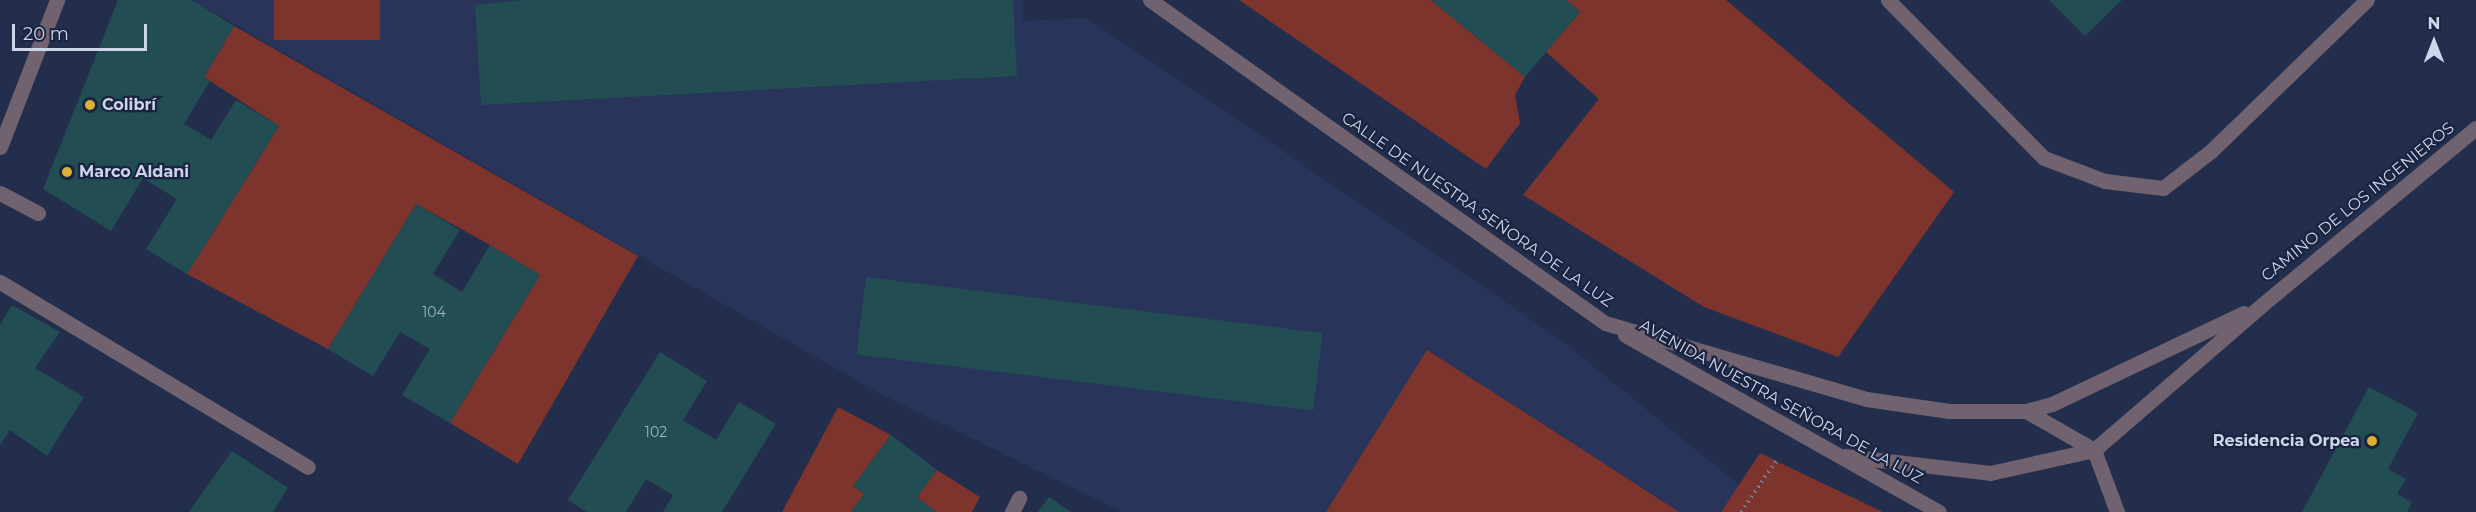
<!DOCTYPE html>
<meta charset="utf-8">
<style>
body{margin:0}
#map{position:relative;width:2476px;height:512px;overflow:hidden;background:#232e4c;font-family:Montserrat,sans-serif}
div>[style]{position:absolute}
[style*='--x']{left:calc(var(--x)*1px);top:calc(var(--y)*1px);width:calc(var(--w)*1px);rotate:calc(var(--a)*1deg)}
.built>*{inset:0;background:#283459}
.green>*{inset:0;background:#7c342c;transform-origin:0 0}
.building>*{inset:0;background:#224d53;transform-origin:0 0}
.path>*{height:4px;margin-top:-2px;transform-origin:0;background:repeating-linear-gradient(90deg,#79839c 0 1.5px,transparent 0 6px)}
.minor>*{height:15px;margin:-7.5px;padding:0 7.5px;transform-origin:7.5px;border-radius:7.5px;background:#70626f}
.dots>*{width:16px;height:16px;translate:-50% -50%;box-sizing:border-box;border:3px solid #1a2441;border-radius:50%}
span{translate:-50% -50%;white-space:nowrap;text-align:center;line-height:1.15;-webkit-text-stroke:4.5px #1a2441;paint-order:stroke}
.number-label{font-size:14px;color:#a2b3c4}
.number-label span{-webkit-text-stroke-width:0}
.poi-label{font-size:16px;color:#cdd5e9;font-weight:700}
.left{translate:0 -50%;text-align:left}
.right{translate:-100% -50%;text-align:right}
.street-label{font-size:16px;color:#cdd5e9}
.north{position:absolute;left:2404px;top:12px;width:60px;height:60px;-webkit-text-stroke:4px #1a2441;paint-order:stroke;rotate:0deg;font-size:16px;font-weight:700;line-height:24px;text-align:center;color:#cdd5e9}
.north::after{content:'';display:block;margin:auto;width:21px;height:27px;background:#cdd5e9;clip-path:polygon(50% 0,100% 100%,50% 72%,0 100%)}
.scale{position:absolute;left:12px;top:24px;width:135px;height:27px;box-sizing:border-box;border:3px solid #cdd5e9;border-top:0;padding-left:8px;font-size:18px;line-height:21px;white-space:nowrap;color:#cdd5e9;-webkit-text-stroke:4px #1a2441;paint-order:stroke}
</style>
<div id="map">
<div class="built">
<i style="clip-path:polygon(192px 0,1023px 0,1023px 21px,1087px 18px,1560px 339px,1739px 485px,1721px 512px,1122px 512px,877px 392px)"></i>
</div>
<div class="green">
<i style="left:274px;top:0;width:106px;height:40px"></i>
<i style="clip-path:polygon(1239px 0,1431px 0,1525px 77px,1515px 95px,1520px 123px,1486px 169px)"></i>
<i style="clip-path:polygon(1566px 0,1726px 0,1954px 192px,1838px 357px,1704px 307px,1523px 195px,1599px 99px,1546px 52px,1580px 12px)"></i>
<i style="clip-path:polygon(234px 26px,638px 256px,518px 464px,450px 423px,540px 275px,490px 245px,416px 204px,328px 349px,187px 274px,279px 126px,204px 77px)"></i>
<i style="clip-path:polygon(1427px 350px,1574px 444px,1679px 512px,1326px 512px)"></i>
<i style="clip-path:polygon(838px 407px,891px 435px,853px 486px,864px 494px,851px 512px,782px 512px)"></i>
<i style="clip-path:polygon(1760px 453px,1776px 461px,1883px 512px,1721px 512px)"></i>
<i style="clip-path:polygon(937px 470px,980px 497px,972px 512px,936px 512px,917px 497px)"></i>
</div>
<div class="building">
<i style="clip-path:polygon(118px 0,192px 0,234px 26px,204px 77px,210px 81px,184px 124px,211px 140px,236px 100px,279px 126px,187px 274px,146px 249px,177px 199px,143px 178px,111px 231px,43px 189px)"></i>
<i style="clip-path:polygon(524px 0,1013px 0,1017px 76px,481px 105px,475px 5px)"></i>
<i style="clip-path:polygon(1431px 0,1566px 0,1580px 12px,1525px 77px)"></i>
<i style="clip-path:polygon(2049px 0,2122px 0,2085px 36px)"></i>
<i style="clip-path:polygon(416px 204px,460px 230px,433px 274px,462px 292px,490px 245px,540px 275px,450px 423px,402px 395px,430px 349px,400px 332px,373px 376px,328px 349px)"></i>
<i style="left:866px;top:277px;width:460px;height:78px;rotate:7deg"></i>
<i style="clip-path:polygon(12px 305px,60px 332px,35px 368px,84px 397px,47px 456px,10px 430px,0 445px,0 325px)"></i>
<i style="clip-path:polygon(660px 352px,707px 381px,683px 420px,716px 440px,739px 402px,776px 424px,722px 512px,663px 512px,673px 495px,646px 479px,626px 512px,587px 512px,568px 500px)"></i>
<i style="clip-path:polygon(2369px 387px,2418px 413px,2388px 469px,2406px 479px,2397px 494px,2412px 502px,2407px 512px,2302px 512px)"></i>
<i style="clip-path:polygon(891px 435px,937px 470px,917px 497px,936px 512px,851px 512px,864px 494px,853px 486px)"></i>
<i style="clip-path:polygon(232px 451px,288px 488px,273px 512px,189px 512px)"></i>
<i style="clip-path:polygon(1049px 497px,1071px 512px,1038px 512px)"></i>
</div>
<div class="path">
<i style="--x:1741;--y:512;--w:62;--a:-55.5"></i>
</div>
<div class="minor">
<i style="--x:1150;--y:0;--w:558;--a:35.37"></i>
<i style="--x:1605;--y:323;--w:272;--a:16.2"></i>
<i style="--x:1866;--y:399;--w:84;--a:8.2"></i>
<i style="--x:1949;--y:411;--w:77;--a:0"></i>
<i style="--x:2026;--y:411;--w:78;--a:29.8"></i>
<i style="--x:2094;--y:450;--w:66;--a:69.6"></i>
<i style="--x:1888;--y:0;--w:222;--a:45.4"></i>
<i style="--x:2044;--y:158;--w:65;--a:20.7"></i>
<i style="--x:2105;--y:181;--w:58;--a:6.9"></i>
<i style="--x:2163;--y:188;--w:61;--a:-37.6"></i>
<i style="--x:2211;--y:151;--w:217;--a:-44.1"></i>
<i style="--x:0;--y:147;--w:158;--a:-68.8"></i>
<i style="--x:0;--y:193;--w:43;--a:27.8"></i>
<i style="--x:0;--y:282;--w:359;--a:31"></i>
<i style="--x:1625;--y:335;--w:360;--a:29.4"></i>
<i style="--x:2026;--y:411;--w:27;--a:-15"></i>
<i style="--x:2052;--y:404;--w:212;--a:-25.4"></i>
<i style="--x:1844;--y:456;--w:147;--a:6.6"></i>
<i style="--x:1990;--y:473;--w:107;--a:-12.5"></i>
<i style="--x:2094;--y:450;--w:223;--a:-40.8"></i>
<i style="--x:2263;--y:304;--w:276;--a:-39.6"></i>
<i style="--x:1012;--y:512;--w:16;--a:-63"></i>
</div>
<div class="dots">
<i style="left:90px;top:105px;background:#ddb133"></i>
<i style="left:67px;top:172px;background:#ddb133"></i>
<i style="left:2372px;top:441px;background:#ddb133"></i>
</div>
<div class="number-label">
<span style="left:434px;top:312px">104</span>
<span style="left:656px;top:432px">102</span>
</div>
<div class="poi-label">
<span class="left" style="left:102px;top:105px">Colibrí</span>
<span class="left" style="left:79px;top:172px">Marco Aldani</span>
<span class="right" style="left:2360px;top:441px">Residencia Orpea</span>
</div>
<div class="street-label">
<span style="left:2358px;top:202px;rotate:-39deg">CAMINO DE LOS INGENIEROS</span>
<span style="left:1477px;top:210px;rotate:35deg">CALLE DE NUESTRA SEÑORA DE LA LUZ</span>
<span style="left:1781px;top:402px;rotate:29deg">AVENIDA NUESTRA SEÑORA DE LA LUZ</span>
</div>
<div class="north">N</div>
<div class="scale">20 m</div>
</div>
